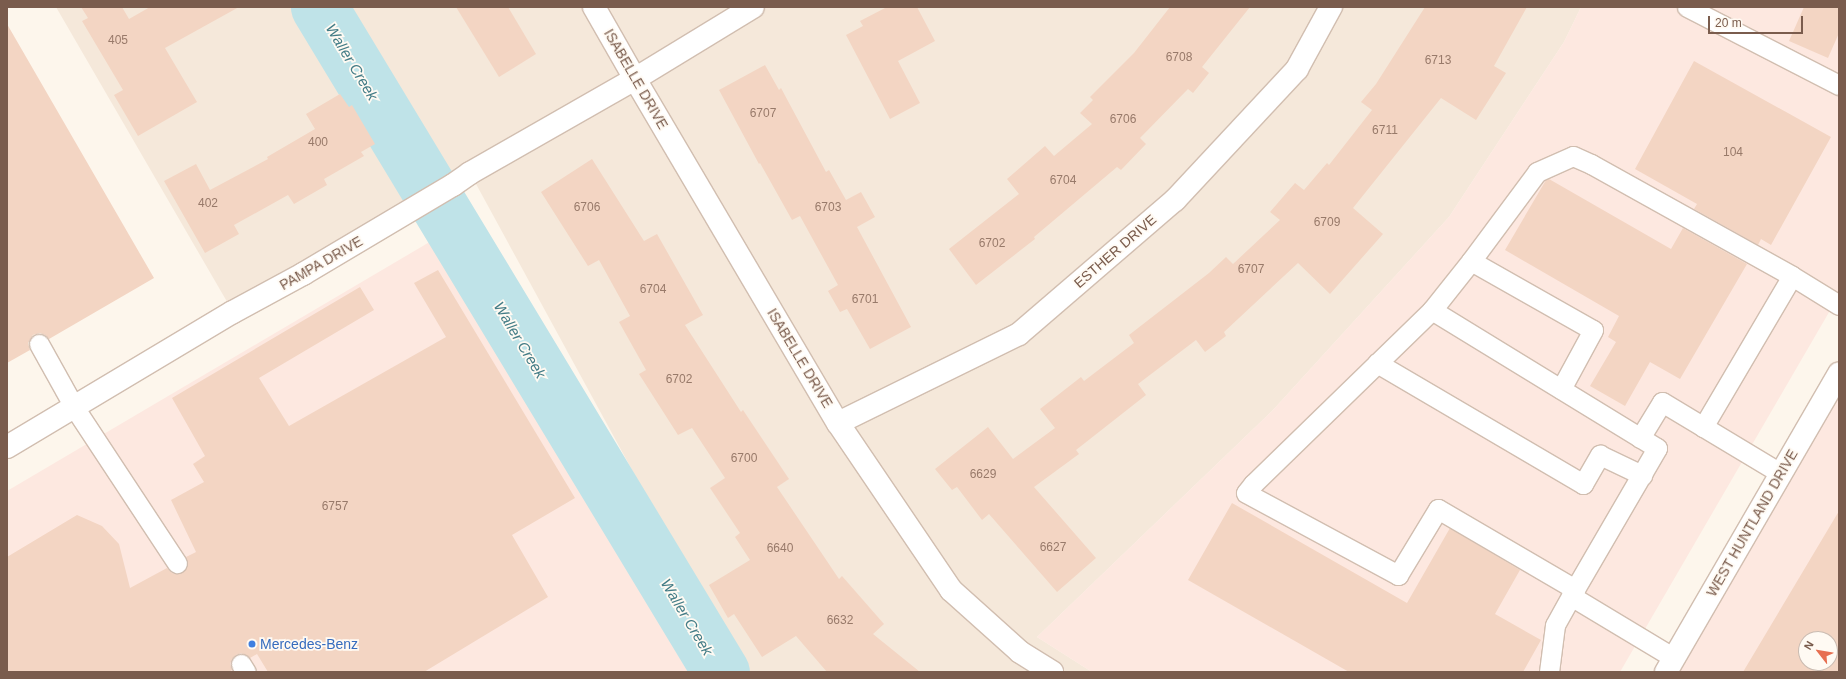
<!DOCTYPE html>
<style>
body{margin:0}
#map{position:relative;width:1846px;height:679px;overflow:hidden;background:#fdf6ec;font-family:Helvetica,sans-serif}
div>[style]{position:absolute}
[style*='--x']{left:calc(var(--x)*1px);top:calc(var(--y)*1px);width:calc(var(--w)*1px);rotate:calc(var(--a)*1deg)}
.residential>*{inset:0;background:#f5e8da}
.commercial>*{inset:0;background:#fde8e0}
.river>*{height:57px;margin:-28.5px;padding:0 28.5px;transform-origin:28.5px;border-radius:28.5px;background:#bfe3e8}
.building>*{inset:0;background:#f3d5c3}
.roads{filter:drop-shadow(1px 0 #d1beb0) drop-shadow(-1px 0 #d1beb0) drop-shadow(0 1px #d1beb0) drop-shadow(0 -1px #d1beb0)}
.lane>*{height:19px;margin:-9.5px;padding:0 9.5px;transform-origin:9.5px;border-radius:9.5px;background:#fff}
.street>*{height:22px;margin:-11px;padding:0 11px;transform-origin:11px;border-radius:11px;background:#fff}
.secondary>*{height:22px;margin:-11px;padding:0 11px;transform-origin:11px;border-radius:11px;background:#fff}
.dots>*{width:11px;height:11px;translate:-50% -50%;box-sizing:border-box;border:2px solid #fffaf3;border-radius:50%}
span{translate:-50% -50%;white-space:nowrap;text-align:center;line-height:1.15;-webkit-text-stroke:3.5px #fffaf3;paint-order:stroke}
.number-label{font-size:12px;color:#987a6a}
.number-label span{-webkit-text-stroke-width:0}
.street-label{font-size:14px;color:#7a5c4d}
.shop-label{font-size:14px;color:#366cbe}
.left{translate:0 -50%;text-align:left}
.water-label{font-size:15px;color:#437c86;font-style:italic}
.frame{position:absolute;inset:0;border:8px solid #7a5c4d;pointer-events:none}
.north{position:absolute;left:1798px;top:631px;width:40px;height:40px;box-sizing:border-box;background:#fffaf3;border:1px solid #cabbb1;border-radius:50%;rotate:301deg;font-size:11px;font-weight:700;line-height:16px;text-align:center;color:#7a5c4d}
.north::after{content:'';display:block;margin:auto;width:14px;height:18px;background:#e76f51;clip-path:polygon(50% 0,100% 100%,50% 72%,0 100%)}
.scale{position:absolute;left:1708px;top:16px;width:95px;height:18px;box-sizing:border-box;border:2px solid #7a5c4d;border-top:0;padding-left:5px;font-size:12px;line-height:14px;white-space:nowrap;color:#7a5c4d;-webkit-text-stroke:3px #fffaf3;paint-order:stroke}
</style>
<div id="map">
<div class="residential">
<i style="clip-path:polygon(56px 7px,1581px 7px,1564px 42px,1449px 217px,1273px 410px,1037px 637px,1092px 672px,748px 672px,715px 622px,470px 173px,233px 312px)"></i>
</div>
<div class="commercial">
<i style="clip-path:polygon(1581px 7px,1839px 7px,1839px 295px,1620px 672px,1092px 672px,1037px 637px,1273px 410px,1449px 217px,1564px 42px)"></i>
<i style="clip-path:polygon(433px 240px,688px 672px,7px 672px,7px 491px)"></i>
<i style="clip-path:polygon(evenodd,1839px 373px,1839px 672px,1666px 672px,1839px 373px,1806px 639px,1830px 639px,1830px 663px,1806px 663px,1806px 639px)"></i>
</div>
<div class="river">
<i style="--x:319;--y:7;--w:777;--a:58.85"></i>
</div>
<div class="building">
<i style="clip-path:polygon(81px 7px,122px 7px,129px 19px,150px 7px,239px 7px,165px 48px,197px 102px,138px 136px,114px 95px,123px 90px,82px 21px,88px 18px)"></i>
<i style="clip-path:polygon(456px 7px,508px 7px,536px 54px,499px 77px)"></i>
<i style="clip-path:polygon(887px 7px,917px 7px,935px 41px,898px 61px,920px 103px,890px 119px,846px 35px,863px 26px,860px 21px)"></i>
<i style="clip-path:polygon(1170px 7px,1250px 7px,1202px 67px,1209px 73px,1193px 93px,1188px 89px,1140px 138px,1146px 144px,1121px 170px,1117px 167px,1034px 237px,1035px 239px,976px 285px,949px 249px,1019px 194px,1007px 179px,1045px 146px,1054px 156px,1092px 124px,1080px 113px,1093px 100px,1090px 97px,1134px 53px)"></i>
<i style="clip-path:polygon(1425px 7px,1527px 7px,1494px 66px,1506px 73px,1476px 120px,1441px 98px,1353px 208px,1383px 234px,1330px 294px,1298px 263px,1224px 332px,1226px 336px,1205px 352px,1196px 340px,1138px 384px,1146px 395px,1076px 450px,1079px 454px,1034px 487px,1096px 558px,1057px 592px,989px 514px,982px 520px,957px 487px,952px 490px,935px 469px,988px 427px,1013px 459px,1055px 428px,1040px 409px,1081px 377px,1084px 381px,1134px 343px,1129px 335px,1209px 273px,1226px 257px,1233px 264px,1280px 220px,1270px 212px,1295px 183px,1304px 190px,1327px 163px,1329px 165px,1372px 110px,1361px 102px,1376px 84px)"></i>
<i style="clip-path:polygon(1804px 7px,1839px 7px,1839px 33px,1828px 58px,1789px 41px)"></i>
<i style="clip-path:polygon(7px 24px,154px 278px,49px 339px,45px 335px,40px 333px,33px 335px,28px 343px,30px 350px,7px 363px)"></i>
<i style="clip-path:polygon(1694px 61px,1831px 137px,1771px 245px,1761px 239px,1758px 245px,1694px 209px,1697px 204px,1635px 169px)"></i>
<i style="clip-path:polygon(765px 65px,779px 90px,781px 88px,826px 172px,829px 170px,846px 200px,861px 192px,875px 217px,857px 227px,911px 327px,870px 349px,847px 309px,840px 312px,828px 291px,838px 285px,800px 216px,792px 220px,760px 163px,759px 164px,719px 90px)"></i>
<i style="clip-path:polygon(340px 94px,349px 107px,352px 105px,375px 144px,361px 152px,364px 156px,324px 179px,327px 185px,294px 204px,288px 195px,234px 225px,239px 234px,205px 253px,164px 181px,196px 164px,210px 190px,268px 159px,267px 157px,315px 129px,306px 114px)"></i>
<i style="clip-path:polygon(592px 159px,644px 241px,657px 234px,703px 315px,685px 325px,741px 412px,743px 410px,789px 479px,777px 487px,839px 579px,842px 576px,884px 624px,873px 634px,920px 672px,827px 672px,796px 636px,762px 657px,734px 614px,728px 618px,709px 585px,750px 560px,735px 537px,740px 533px,710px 488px,725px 478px,692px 428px,678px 435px,639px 374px,646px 370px,619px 322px,630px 316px,599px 260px,588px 266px,541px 192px)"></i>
<i style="clip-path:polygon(1549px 179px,1671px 249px,1683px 228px,1747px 264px,1680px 379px,1650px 362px,1625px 406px,1590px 386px,1616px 342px,1608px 337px,1619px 316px,1505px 250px,1546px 180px)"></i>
<i style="clip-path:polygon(438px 270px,575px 498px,512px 535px,548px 597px,424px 672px,268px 672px,257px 654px,250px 658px,241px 653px,236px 655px,232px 659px,230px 664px,232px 670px,229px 672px,7px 672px,7px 557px,77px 515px,102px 526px,119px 544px,130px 588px,167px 568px,172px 573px,177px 574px,183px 572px,187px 568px,188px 563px,186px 557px,196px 552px,171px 500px,204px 482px,193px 464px,205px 456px,172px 398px,360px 287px,374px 310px,259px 378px,289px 426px,446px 337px,414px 283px)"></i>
<i style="clip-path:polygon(1232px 503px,1407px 603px,1450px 528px,1520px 570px,1495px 614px,1541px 640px,1523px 672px,1349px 672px,1188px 580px)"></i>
<i style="clip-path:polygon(evenodd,1839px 511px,1839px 672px,1743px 672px,1839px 511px,1806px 639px,1830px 639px,1830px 663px,1806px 663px,1806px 639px)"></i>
</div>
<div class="roads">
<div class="lane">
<i style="--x:1687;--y:7;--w:171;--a:27.2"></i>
<i style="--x:1471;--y:261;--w:111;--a:-53.4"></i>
<i style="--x:1537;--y:172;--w:39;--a:-24"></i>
<i style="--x:1573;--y:156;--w:20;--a:24"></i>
<i style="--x:1591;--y:164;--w:230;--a:29.1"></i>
<i style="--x:1432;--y:310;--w:63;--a:-51.5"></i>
<i style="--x:1471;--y:261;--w:140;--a:29.5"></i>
<i style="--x:1593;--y:330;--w:67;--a:118.5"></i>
<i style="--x:39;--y:344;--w:72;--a:60.9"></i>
<i style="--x:74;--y:407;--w:187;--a:56.6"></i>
<i style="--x:1377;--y:363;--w:239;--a:30.4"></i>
<i style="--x:1583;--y:484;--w:34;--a:-60"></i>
<i style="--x:1600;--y:455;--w:47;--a:25.5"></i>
<i style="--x:1703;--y:427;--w:175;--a:-59.5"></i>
<i style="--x:1792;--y:276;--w:55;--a:31.7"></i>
<i style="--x:1640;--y:438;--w:42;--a:-58.6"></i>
<i style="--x:1662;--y:402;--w:138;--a:31"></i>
<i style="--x:1571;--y:596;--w:120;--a:31"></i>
<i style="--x:241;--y:664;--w:9;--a:58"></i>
<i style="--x:1549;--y:672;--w:47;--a:-82.7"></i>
<i style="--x:1555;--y:625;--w:41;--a:-60.9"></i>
<i style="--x:1575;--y:589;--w:163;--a:-59.8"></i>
<i style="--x:1657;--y:448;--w:264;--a:-148.5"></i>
<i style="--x:1432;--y:310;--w:250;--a:135.8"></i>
<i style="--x:1253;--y:484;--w:11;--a:128"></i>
<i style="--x:1246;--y:493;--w:173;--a:28.3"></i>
<i style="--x:1398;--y:575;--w:77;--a:-58.8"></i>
<i style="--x:1438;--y:509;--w:159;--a:30.3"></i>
</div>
<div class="street">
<i style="--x:594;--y:7;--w:83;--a:60.3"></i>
<i style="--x:635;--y:79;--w:399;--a:59.5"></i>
<i style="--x:838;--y:423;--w:202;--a:55.9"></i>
<i style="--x:951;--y:590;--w:93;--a:41.9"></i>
<i style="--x:1020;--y:652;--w:38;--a:32"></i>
<i style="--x:838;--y:423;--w:202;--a:-26.2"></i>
<i style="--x:1019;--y:334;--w:206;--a:-40.7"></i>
<i style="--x:1175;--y:200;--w:179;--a:-47"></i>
<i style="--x:1297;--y:69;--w:71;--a:-61.3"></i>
<i style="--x:7;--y:447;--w:263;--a:-30.9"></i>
<i style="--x:233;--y:312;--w:80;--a:-28.5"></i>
<i style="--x:303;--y:274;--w:174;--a:-30.7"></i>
<i style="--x:453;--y:185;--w:21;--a:-35"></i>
<i style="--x:470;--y:173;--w:190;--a:-29.7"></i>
<i style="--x:635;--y:79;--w:138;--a:-31.4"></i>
</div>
<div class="secondary">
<i style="--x:1666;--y:672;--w:345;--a:-59.9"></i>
</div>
</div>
<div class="dots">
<i style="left:252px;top:644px;background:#3f7fe0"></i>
</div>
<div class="number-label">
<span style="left:118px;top:41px">405</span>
<span style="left:1179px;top:58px">6708</span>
<span style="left:1438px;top:61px">6713</span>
<span style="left:763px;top:114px">6707</span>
<span style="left:1123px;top:120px">6706</span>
<span style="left:1385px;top:131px">6711</span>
<span style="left:318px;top:143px">400</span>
<span style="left:1733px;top:153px">104</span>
<span style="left:1063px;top:181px">6704</span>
<span style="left:208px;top:204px">402</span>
<span style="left:587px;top:208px">6706</span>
<span style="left:828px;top:208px">6703</span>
<span style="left:1327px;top:223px">6709</span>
<span style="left:992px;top:244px">6702</span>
<span style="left:1251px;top:270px">6707</span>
<span style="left:653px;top:290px">6704</span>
<span style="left:865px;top:300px">6701</span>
<span style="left:679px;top:380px">6702</span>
<span style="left:744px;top:459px">6700</span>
<span style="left:983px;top:475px">6629</span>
<span style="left:335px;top:507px">6757</span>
<span style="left:1053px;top:548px">6627</span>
<span style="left:780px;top:549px">6640</span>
<span style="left:840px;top:621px">6632</span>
</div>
<div class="street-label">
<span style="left:636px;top:79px;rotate:60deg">ISABELLE DRIVE</span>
<span style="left:1115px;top:251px;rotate:-41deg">ESTHER DRIVE</span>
<span style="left:321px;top:263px;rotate:-30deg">PAMPA DRIVE</span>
<span style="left:800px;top:358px;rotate:59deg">ISABELLE DRIVE</span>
<span style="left:1752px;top:523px;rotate:-60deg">WEST HUNTLAND DRIVE</span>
</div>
<div class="shop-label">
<span class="left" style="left:260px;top:644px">Mercedes-Benz</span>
</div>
<div class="water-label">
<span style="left:352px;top:62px;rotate:59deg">Waller Creek</span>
<span style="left:520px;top:340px;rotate:59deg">Waller Creek</span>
<span style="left:687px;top:617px;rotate:59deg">Waller Creek</span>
</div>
<div class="frame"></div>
<div class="north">N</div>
<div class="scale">20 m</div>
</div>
